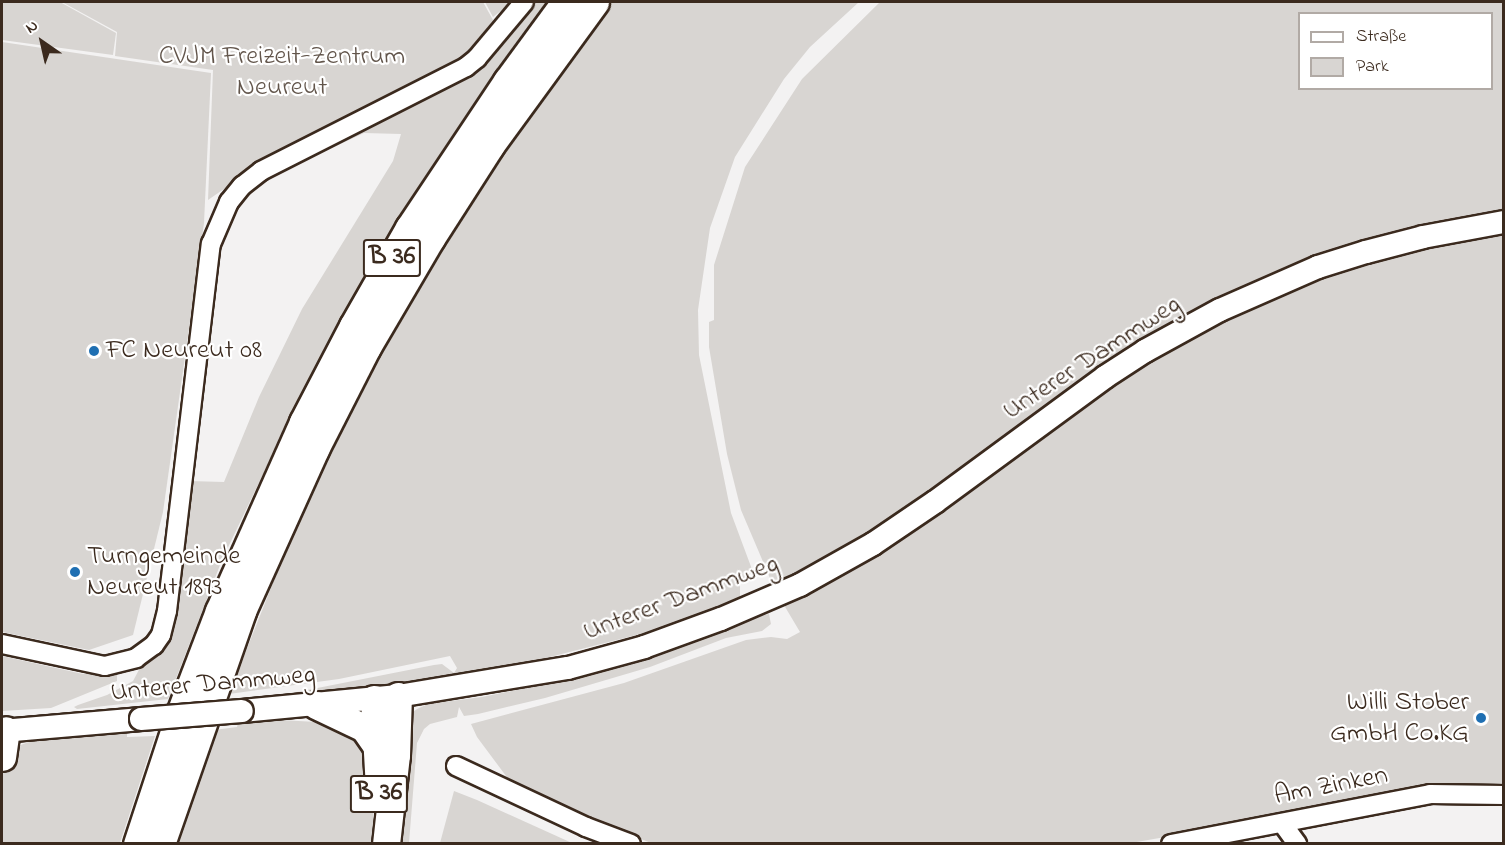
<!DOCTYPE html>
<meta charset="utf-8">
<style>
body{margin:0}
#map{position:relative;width:1505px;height:845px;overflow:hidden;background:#f3f2f2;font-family:"Indie Flower",sans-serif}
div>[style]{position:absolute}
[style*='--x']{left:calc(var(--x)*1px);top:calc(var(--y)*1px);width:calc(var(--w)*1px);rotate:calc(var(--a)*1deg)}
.green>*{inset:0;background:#d8d5d2}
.roads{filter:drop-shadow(2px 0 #3b2a1e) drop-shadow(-2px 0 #3b2a1e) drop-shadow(0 2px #3b2a1e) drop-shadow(0 -2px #3b2a1e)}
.minor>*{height:18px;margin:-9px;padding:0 9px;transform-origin:9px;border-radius:9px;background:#fff}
.major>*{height:22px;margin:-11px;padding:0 11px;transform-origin:11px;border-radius:11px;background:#fff}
.highway>*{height:27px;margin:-13.5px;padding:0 13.5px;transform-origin:13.5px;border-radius:13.5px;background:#fff}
.bridges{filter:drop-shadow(2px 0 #3b2a1e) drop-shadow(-2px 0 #3b2a1e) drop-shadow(0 2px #3b2a1e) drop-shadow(0 -2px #3b2a1e)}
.major-bridge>*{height:22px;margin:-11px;padding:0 11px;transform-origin:11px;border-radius:11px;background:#fff}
.dots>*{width:16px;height:16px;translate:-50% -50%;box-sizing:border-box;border:3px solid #fff;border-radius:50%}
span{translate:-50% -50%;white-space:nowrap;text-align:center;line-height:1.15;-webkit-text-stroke:4.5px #fff;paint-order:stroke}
.shield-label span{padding:2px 4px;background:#fff;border:2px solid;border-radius:4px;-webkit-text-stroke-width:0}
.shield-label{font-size:26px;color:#3b2a1e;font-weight:700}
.park-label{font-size:27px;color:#62554b}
.poi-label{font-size:27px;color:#3b2a1e}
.left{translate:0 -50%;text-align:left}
.right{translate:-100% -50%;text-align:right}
.street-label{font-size:27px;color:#3b2a1e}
.frame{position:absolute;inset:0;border:3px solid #3b2a1e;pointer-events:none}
.legend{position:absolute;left:1298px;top:12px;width:195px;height:78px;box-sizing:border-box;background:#fff;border:2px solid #b1aaa5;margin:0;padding:8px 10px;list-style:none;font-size:18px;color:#3b2a1e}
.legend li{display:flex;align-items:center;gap:12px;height:30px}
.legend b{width:30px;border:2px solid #b1aaa5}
.north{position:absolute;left:12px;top:12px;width:60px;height:60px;-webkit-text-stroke:4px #fff;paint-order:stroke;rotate:326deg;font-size:16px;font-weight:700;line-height:24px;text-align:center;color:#3b2a1e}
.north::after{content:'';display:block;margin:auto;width:21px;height:27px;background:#3b2a1e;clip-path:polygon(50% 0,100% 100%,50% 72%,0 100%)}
</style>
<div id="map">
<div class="green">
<i style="clip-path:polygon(2px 2px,60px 2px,116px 33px,113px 55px,2px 40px)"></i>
<i style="clip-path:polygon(62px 2px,483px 2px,493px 20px,469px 53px,280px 150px,208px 200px,213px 70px,115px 56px,117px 32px)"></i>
<i style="clip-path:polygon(485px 2px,512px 2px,493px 17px)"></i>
<i style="clip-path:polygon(533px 2px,550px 2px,467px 115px,424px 181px,297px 403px,222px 560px,168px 699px,77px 709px,74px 707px,78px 705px,107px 695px,133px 681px,141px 666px,166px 642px,189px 481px,224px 482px,259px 397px,302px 309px,393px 161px,401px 134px,364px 133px,293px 166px,292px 164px,495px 47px)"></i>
<i style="clip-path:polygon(611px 2px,859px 2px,810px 47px,784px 79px,735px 157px,710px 228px,698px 310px,699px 355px,731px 513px,753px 572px,740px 583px,740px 600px,656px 630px,538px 660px,439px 681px,248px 700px,248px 698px,287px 694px,434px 665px,442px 664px,454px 673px,457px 668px,450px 656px,339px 679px,229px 694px,288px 545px,349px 409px,382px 346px,462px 211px,503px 149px)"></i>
<i style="clip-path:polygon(evenodd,880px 2px,1503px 2px,1503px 788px,1279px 817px,1131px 843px,651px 843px,519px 791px,506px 776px,477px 737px,471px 724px,624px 683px,746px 640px,771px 637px,787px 639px,800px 632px,775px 590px,741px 510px,727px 454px,709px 347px,709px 322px,714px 320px,714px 265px,745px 167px,802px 79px,880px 2px,1300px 14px,1492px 14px,1492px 88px,1300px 88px,1300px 14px)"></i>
<i style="clip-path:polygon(2px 42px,211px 73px,204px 223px,163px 512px,133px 635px,89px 650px,2px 632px)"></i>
<i style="clip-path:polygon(769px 614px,771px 624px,762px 631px,726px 638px,650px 667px,545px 698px,478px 714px,464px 716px,459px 707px,457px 717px,430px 724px,424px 729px,417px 743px,409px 843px,391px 844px,409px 715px,417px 709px,428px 704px,482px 697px,570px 679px,735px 623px)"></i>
<i style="clip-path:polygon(2px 656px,83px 674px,117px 673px,117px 681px,51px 708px,2px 711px)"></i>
<i style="clip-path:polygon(280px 720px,335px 723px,365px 738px,374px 777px,373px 843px,178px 844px,214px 730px,237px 727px,238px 723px)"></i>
<i style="clip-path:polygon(127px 733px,127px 737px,155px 736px,120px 843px,2px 844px,2px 778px,5px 766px,15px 747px,29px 742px)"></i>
<i style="clip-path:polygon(454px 791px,477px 800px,572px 843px,440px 843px)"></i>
</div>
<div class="roads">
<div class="minor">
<i style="--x:2;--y:644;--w:105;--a:12.1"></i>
<i style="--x:105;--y:666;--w:32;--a:-14"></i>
<i style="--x:136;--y:658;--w:22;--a:-36"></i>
<i style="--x:154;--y:645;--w:12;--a:-55"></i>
<i style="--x:161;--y:635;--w:25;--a:-76"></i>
<i style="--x:167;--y:611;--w:370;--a:-83.2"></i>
<i style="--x:211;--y:244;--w:46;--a:-66.8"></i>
<i style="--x:229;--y:202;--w:21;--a:-51"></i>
<i style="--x:242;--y:186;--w:24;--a:-38"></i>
<i style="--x:261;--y:171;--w:230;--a:-26.9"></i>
<i style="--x:466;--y:67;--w:14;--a:-39"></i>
<i style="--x:477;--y:58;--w:73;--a:-50"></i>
<i style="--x:456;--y:766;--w:144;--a:25.1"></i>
<i style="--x:586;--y:827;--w:48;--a:20.7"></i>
<i style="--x:1282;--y:823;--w:26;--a:54"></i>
<i style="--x:1171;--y:844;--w:264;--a:-10.9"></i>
<i style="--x:1430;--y:794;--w:74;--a:0.8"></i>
</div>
<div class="major">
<i style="--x:242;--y:711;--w:157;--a:-5.5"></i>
<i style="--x:398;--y:696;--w:172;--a:-9.4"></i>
<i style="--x:568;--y:668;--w:79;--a:-15.4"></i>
<i style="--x:644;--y:647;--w:82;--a:-20"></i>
<i style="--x:721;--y:619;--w:86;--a:-23.3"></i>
<i style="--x:800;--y:585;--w:84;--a:-29.3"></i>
<i style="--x:873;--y:544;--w:75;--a:-34.1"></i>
<i style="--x:935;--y:502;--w:211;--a:-36.3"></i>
<i style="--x:1105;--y:377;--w:48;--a:-33"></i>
<i style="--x:1145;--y:351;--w:85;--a:-28.7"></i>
<i style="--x:1220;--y:310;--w:107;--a:-23.7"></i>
<i style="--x:1318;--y:267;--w:50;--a:-17.4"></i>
<i style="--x:1366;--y:252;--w:59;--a:-14.7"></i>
<i style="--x:1423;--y:237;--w:82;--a:-10.5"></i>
<i style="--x:2;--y:731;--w:140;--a:-4.9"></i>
</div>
<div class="highway">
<i style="--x:374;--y:699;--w:89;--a:86.8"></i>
<i style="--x:316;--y:705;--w:53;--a:25.6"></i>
<i style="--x:364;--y:728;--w:21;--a:55"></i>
<i style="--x:2;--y:757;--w:27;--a:-82"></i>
<i style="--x:137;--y:844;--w:138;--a:-71.8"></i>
<i style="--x:180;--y:713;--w:109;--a:-69.1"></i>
<i style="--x:219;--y:611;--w:207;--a:-66"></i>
<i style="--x:303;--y:422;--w:108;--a:-62.5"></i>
<i style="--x:353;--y:326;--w:113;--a:-60.3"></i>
<i style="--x:409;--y:228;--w:177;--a:-56.3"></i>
<i style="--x:507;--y:81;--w:98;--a:-53.7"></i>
<i style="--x:161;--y:844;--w:247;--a:-70.8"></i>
<i style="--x:242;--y:611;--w:178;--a:-65.7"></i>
<i style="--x:315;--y:449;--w:114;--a:-63"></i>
<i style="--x:367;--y:347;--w:126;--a:-59.6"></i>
<i style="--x:431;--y:238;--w:109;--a:-57.3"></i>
<i style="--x:490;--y:146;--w:178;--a:-53.9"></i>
<i style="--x:386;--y:844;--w:90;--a:-83.6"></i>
<i style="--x:396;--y:755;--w:59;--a:-88.1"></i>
</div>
</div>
<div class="bridges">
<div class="major-bridge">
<i style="--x:141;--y:719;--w:101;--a:-4.5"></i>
</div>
</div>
<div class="dots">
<i style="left:94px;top:351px;background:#1f6fb2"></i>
<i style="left:75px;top:572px;background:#1f6fb2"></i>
<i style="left:1481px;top:718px;background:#1f6fb2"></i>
</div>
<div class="shield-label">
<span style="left:392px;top:258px">B 36</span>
<span style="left:379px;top:794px">B 36</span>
</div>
<div class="park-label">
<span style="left:282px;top:72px">CVJM Freizeit-Zentrum<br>Neureut</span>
</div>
<div class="poi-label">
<span class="left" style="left:106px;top:351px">FC Neureut 08</span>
<span class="left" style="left:87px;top:572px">Turngemeinde<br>Neureut 1893</span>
<span class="right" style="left:1469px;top:718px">Willi Stober<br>GmbH Co.KG</span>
</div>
<div class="street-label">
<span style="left:1092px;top:358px;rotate:-33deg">Unterer Dammweg</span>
<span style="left:681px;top:598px;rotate:-20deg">Unterer Dammweg</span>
<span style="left:213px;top:684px;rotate:-5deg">Unterer Dammweg</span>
<span style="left:1331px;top:786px;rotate:-11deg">Am Zinken</span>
</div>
<div class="frame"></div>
<ul class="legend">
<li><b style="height:8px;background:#fff"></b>Straße</li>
<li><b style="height:16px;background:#d8d5d2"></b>Park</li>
</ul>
<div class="north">N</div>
</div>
